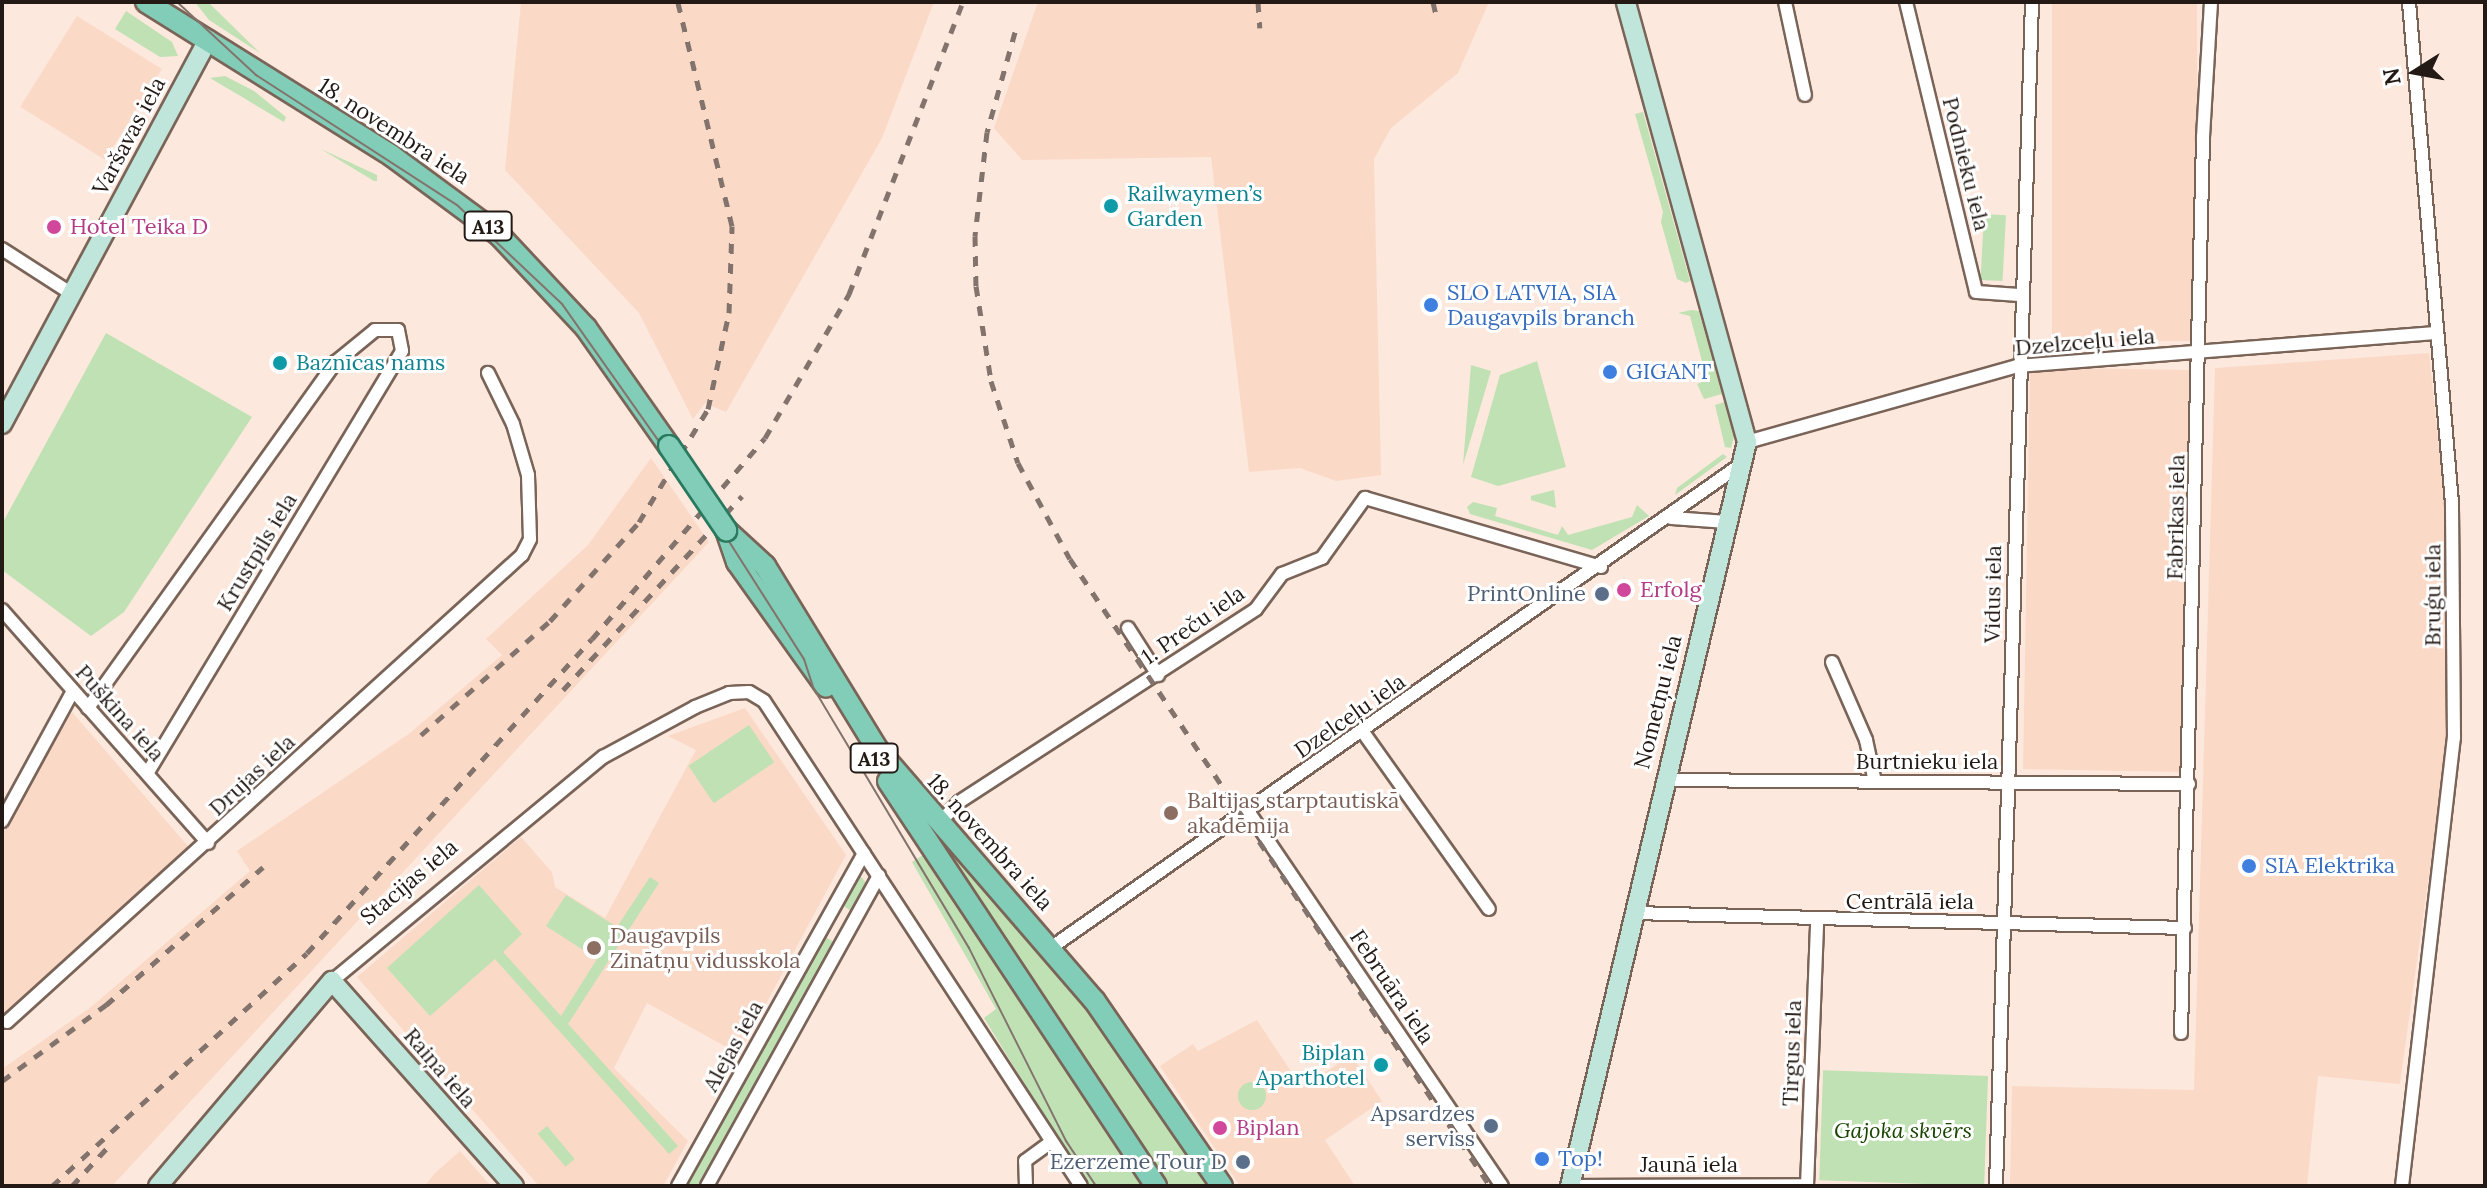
<!DOCTYPE html>
<meta charset="utf-8">
<style>
body{margin:0}
#map{position:relative;width:2487px;height:1188px;overflow:hidden;background:#fde8dd;font-family:Lora,serif}
div>[style]{position:absolute}
[style*='--x']{left:calc(var(--x)*1px);top:calc(var(--y)*1px);width:calc(var(--w)*1px);rotate:calc(var(--a)*1deg)}
.built>*{inset:0;background:#fad9c7;transform-origin:0 0}
.green>*{inset:0;background:#bfe1b3;transform-origin:0 0}
.round{border-radius:50%}
.roads{filter:drop-shadow(2px 0 #7a6458) drop-shadow(-2px 0 #7a6458) drop-shadow(0 2px #7a6458) drop-shadow(0 -2px #7a6458)}
.street>*{height:12px;margin:-6px;padding:0 6px;transform-origin:6px;border-radius:6px;background:#fff}
.secondary>*{height:18px;margin:-9px;padding:0 9px;transform-origin:9px;border-radius:9px;background:#c0e6db}
.primary>*{height:20px;margin:-10px;padding:0 10px;transform-origin:10px;border-radius:10px;background:#81cdb7}
.tram>*{height:2px;margin:-1px;padding:0 1px;transform-origin:1px;border-radius:1px;background:#82736c}
.rail>*{height:5px;margin-top:-2.5px;transform-origin:0;background:repeating-linear-gradient(90deg,#82736c 0 10px,transparent 0 20px)}
.bridges{filter:drop-shadow(2px 0 #2a795f) drop-shadow(-2px 0 #2a795f) drop-shadow(0 2px #2a795f) drop-shadow(0 -2px #2a795f)}
.primary-bridge>*{height:20px;margin:-10px;padding:0 10px;transform-origin:10px;border-radius:10px;background:#81cdb7}
.dots>*{width:22px;height:22px;translate:-50% -50%;box-sizing:border-box;border:4px solid #fff;border-radius:50%}
span{translate:-50% -50%;white-space:nowrap;text-align:center;line-height:1.15;-webkit-text-stroke:6px #fff;paint-order:stroke}
.shield-label span{padding:2px 6px;background:#fff;border:2px solid;border-radius:6px;-webkit-text-stroke-width:0}
.shield-label{font-size:20px;color:#231a15;font-weight:700}
.street-label{font-size:22px;color:#231a15}
.culture-label{font-size:22px;color:#0d838f}
.left{translate:0 -50%;text-align:left}
.right{translate:-100% -50%;text-align:right}
.hotel-label{font-size:22px;color:#b23c85}
.shop-label{font-size:22px;color:#366cbe}
.service-label{font-size:22px;color:#4e5e75}
.education-label{font-size:22px;color:#785e54}
.park-label{font-size:22px;color:#1a4602;font-style:italic}
.frame{position:absolute;inset:0;border:4px solid #231a15;pointer-events:none}
.north{position:absolute;left:2375px;top:32px;width:80px;height:80px;-webkit-text-stroke:6px #fff;paint-order:stroke;rotate:259deg;font-size:22px;font-weight:700;line-height:32px;text-align:center;color:#231a15}
.north::after{content:'';display:block;margin:auto;width:28px;height:36px;background:#231a15;clip-path:polygon(50% 0,100% 100%,50% 72%,0 100%)}
</style>
<div id="map">
<div class="built">
<i style="clip-path:polygon(521px 2px,934px 2px,882px 138px,726px 412px,705px 403px,693px 419px,639px 313px,505px 170px)"></i>
<i style="clip-path:polygon(1038px 2px,1489px 2px,1458px 73px,1391px 128px,1374px 159px,1381px 475px,1336px 481px,1300px 468px,1249px 472px,1211px 157px,1022px 160px,994px 128px)"></i>
<i style="left:2052px;top:2px;width:145px;height:339px"></i>
<i style="left:77px;top:16px;width:100px;height:107px;rotate:32deg"></i>
<i style="clip-path:polygon(2429px 353px,2450px 556px,2448px 736px,2400px 1084px,2318px 1076px,2307px 1186px,2010px 1186px,2012px 1086px,2194px 1090px,2215px 368px)"></i>
<i style="left:2190px;top:370px;width:402px;height:160px;rotate:91deg"></i>
<i style="clip-path:polygon(651px 458px,709px 542px,112px 1186px,2px 1186px,2px 1069px,91px 1007px,250px 871px,237px 851px,410px 733px,502px 655px,486px 639px,588px 545px)"></i>
<i style="clip-path:polygon(745px 708px,846px 855px,739px 1054px,647px 1003px,614px 1068px,688px 1141px,663px 1186px,539px 1186px,357px 977px,521px 837px,552px 872px,555px 887px,605px 918px,696px 750px,668px 736px)"></i>
<i style="clip-path:polygon(72px 712px,193px 852px,2px 1028px,2px 835px)"></i>
<i style="clip-path:polygon(1257px 1020px,1302px 1088px,1351px 1055px,1382px 1101px,1325px 1140px,1355px 1186px,1240px 1186px,1160px 1066px,1193px 1044px,1198px 1051px)"></i>
<i style="clip-path:polygon(460px 1151px,491px 1186px,425px 1186px,434px 1174px)"></i>
</div>
<div class="green">
<i style="clip-path:polygon(195px 2px,208px 2px,260px 53px,209px 20px)"></i>
<i style="clip-path:polygon(126px 11px,172px 42px,178px 56px,160px 57px,115px 29px)"></i>
<i style="clip-path:polygon(225px 76px,254px 91px,286px 117px,284px 122px,210px 78px)"></i>
<i style="clip-path:polygon(1643px 112px,1690px 281px,1686px 283px,1677px 279px,1661px 222px,1663px 212px,1635px 114px)"></i>
<i style="clip-path:polygon(321px 149px,377px 175px,377px 181px,374px 181px)"></i>
<i style="left:1984px;top:214px;width:22px;height:66px;rotate:3deg"></i>
<i style="clip-path:polygon(1691px 310px,1699px 311px,1722px 394px,1704px 399px,1697px 384px,1707px 380px,1690px 316px,1678px 313px)"></i>
<i style="clip-path:polygon(106px 333px,252px 417px,124px 612px,91px 636px,2px 570px,2px 524px)"></i>
<i style="clip-path:polygon(1537px 361px,1566px 467px,1498px 486px,1471px 477px,1500px 375px)"></i>
<i style="clip-path:polygon(1471px 365px,1491px 371px,1463px 465px)"></i>
<i style="clip-path:polygon(1724px 402px,1734px 436px,1731px 448px,1725px 447px,1715px 405px)"></i>
<i style="clip-path:polygon(1723px 454px,1727px 457px,1675px 495px,1677px 488px)"></i>
<i style="clip-path:polygon(1554px 490px,1556px 508px,1531px 500px,1531px 496px)"></i>
<i style="clip-path:polygon(1473px 502px,1497px 508px,1495px 516px,1558px 535px,1562px 526px,1568px 535px,1632px 517px,1637px 505px,1649px 516px,1592px 550px,1470px 514px,1467px 507px)"></i>
<i style="left:749px;top:725px;width:45px;height:73px;rotate:56deg"></i>
<i style="clip-path:polygon(945px 840px,1083px 1000px,1209px 1186px,1167px 1186px,938px 846px)"></i>
<i style="clip-path:polygon(926px 853px,984px 947px,1144px 1186px,1090px 1186px,1060px 1142px,984px 1018px,996px 1009px,912px 862px)"></i>
<i style="clip-path:polygon(859px 874px,867px 884px,851px 911px,842px 905px)"></i>
<i style="clip-path:polygon(650px 877px,659px 883px,568px 1024px,678px 1146px,669px 1154px,495px 959px,430px 1016px,387px 968px,479px 885px,522px 934px,503px 952px,561px 1016px,597px 959px,546px 926px,566px 895px,617px 927px)"></i>
<i style="left:825px;top:937px;width:10px;height:285px;rotate:29deg"></i>
<i style="left:1988px;top:1076px;width:110px;height:165px;rotate:92deg"></i>
<i class="round" style="left:1238px;top:1082px;width:28px;height:28px"></i>
<i style="left:547px;top:1126px;width:43px;height:12px;rotate:50deg"></i>
</div>
<div class="roads">
<div class="street">
<i style="--x:1785;--y:2;--w:95;--a:77.9"></i>
<i style="--x:1906;--y:2;--w:298;--a:76.4"></i>
<i style="--x:1976;--y:292;--w:44;--a:3.9"></i>
<i style="--x:2;--y:249;--w:83;--a:32.7"></i>
<i style="--x:1747;--y:442;--w:280;--a:-15.7"></i>
<i style="--x:2017;--y:366;--w:420;--a:-4.5"></i>
<i style="--x:1671;--y:518;--w:57;--a:4"></i>
<i style="--x:2;--y:610;--w:311;--a:48.5"></i>
<i style="--x:1128;--y:628;--w:56;--a:57.4"></i>
<i style="--x:1832;--y:662;--w:85;--a:66.4"></i>
<i style="--x:1866;--y:740;--w:43;--a:77.9"></i>
<i style="--x:88;--y:708;--w:426;--a:-54.4"></i>
<i style="--x:336;--y:362;--w:50;--a:-39.4"></i>
<i style="--x:375;--y:330;--w:23;--a:0"></i>
<i style="--x:398;--y:330;--w:21;--a:79"></i>
<i style="--x:402;--y:351;--w:493;--a:121.1"></i>
<i style="--x:1363;--y:732;--w:217;--a:54.6"></i>
<i style="--x:1664;--y:780;--w:525;--a:0.44"></i>
<i style="--x:1248;--y:811;--w:453;--a:55.9"></i>
<i style="--x:2;--y:821;--w:148;--a:-61.4"></i>
<i style="--x:940;--y:822;--w:28;--a:-46"></i>
<i style="--x:959;--y:802;--w:354;--a:-33"></i>
<i style="--x:1256;--y:609;--w:44;--a:-53.4"></i>
<i style="--x:1282;--y:574;--w:43;--a:-21.8"></i>
<i style="--x:1322;--y:558;--w:74;--a:-54.4"></i>
<i style="--x:1365;--y:498;--w:246;--a:16.3"></i>
<i style="--x:1634;--y:913;--w:551;--a:1.56"></i>
<i style="--x:1052;--y:947;--w:844;--a:-35.01"></i>
<i style="--x:332;--y:981;--w:352;--a:-39.6"></i>
<i style="--x:603;--y:757;--w:105;--a:-28.5"></i>
<i style="--x:695;--y:707;--w:37;--a:-22"></i>
<i style="--x:729;--y:693;--w:20;--a:-3"></i>
<i style="--x:749;--y:692;--w:17;--a:31"></i>
<i style="--x:764;--y:701;--w:579;--a:56.83"></i>
<i style="--x:7;--y:1022;--w:695;--a:-42.2"></i>
<i style="--x:522;--y:555;--w:18;--a:-63"></i>
<i style="--x:530;--y:539;--w:64;--a:-91.8"></i>
<i style="--x:528;--y:475;--w:53;--a:-106.4"></i>
<i style="--x:513;--y:424;--w:57;--a:-116.1"></i>
<i style="--x:2181;--y:1033;--w:896;--a:-88.59"></i>
<i style="--x:2203;--y:137;--w:135;--a:-86.6"></i>
<i style="--x:678;--y:1186;--w:381;--a:-60.8"></i>
<i style="--x:707;--y:1186;--w:355;--a:-61"></i>
<i style="--x:1026;--y:1186;--w:25;--a:-92"></i>
<i style="--x:1025;--y:1161;--w:32;--a:-36"></i>
<i style="--x:1570;--y:1186;--w:237;--a:-0.2"></i>
<i style="--x:1807;--y:1186;--w:264;--a:-87.8"></i>
<i style="--x:1996;--y:1186;--w:1185;--a:-88.26"></i>
<i style="--x:2402;--y:1186;--w:451;--a:-83.4"></i>
<i style="--x:2454;--y:738;--w:235;--a:-90.5"></i>
<i style="--x:2452;--y:503;--w:503;--a:-94.91"></i>
</div>
<div class="secondary">
<i style="--x:2;--y:424;--w:436;--a:-61.8"></i>
<i style="--x:158;--y:1186;--w:269;--a:-49.7"></i>
<i style="--x:332;--y:981;--w:274;--a:48.4"></i>
<i style="--x:1570;--y:1186;--w:765;--a:-76.62"></i>
<i style="--x:1747;--y:442;--w:456;--a:-105.4"></i>
</div>
<div class="primary">
<i style="--x:146;--y:2;--w:290;--a:32"></i>
<i style="--x:392;--y:156;--w:133;--a:36.4"></i>
<i style="--x:499;--y:235;--w:127;--a:46.9"></i>
<i style="--x:586;--y:328;--w:144;--a:54.9"></i>
<i style="--x:726;--y:530;--w:53;--a:42.7"></i>
<i style="--x:765;--y:566;--w:215;--a:58.5"></i>
<i style="--x:877;--y:749;--w:332;--a:49.2"></i>
<i style="--x:1094;--y:1000;--w:226;--a:55.5"></i>
<i style="--x:726;--y:530;--w:34;--a:71"></i>
<i style="--x:737;--y:562;--w:153;--a:54.5"></i>
<i style="--x:888;--y:781;--w:486;--a:56.5"></i>
</div>
</div>
<div class="tram">
<i style="--x:177;--y:2;--w:108;--a:42.7"></i>
<i style="--x:256;--y:75;--w:239;--a:32.9"></i>
<i style="--x:457;--y:205;--w:144;--a:43.3"></i>
<i style="--x:562;--y:304;--w:279;--a:54.8"></i>
<i style="--x:723;--y:532;--w:151;--a:57.5"></i>
<i style="--x:804;--y:659;--w:32;--a:72"></i>
<i style="--x:814;--y:689;--w:302;--a:59.1"></i>
<i style="--x:969;--y:948;--w:216;--a:63.3"></i>
<i style="--x:1066;--y:1141;--w:54;--a:56.3"></i>
</div>
<div class="rail">
<i style="--x:1258;--y:2;--w:26;--a:86"></i>
<i style="--x:1433;--y:2;--w:18;--a:77"></i>
<i style="--x:1015;--y:32;--w:104;--a:105.6"></i>
<i style="--x:987;--y:132;--w:105;--a:96.6"></i>
<i style="--x:975;--y:236;--w:50;--a:88.9"></i>
<i style="--x:976;--y:286;--w:96;--a:81"></i>
<i style="--x:991;--y:381;--w:86;--a:71.8"></i>
<i style="--x:1018;--y:463;--w:109;--a:61.6"></i>
<i style="--x:1070;--y:559;--w:755;--a:56.18"></i>
<i style="--x:563;--y:690;--w:264;--a:-47.3"></i>
<i style="--x:421;--y:735;--w:172;--a:-41.5"></i>
<i style="--x:550;--y:621;--w:133;--a:-48"></i>
<i style="--x:639;--y:522;--w:132;--a:-58.6"></i>
<i style="--x:708;--y:409;--w:98;--a:-77.7"></i>
<i style="--x:729;--y:313;--w:87;--a:-88"></i>
<i style="--x:732;--y:226;--w:230;--a:-103.6"></i>
<i style="--x:2;--y:1081;--w:129;--a:-36.2"></i>
<i style="--x:106;--y:1005;--w:209;--a:-41.3"></i>
<i style="--x:52;--y:1186;--w:345;--a:-42.4"></i>
<i style="--x:307;--y:953;--w:424;--a:-47.8"></i>
<i style="--x:592;--y:639;--w:265;--a:-49.3"></i>
<i style="--x:765;--y:438;--w:167;--a:-59.7"></i>
<i style="--x:849;--y:294;--w:313;--a:-68.7"></i>
<i style="--x:72;--y:1186;--w:52;--a:-47.4"></i>
</div>
<div class="bridges">
<div class="primary-bridge">
<i style="--x:669;--y:446;--w:102;--a:55.8"></i>
</div>
</div>
<div class="dots">
<i style="left:1111px;top:206px;background:#0f9aa8"></i>
<i style="left:54px;top:227px;background:#d1479c"></i>
<i style="left:1431px;top:305px;background:#3f7fe0"></i>
<i style="left:280px;top:363px;background:#0f9aa8"></i>
<i style="left:1610px;top:372px;background:#3f7fe0"></i>
<i style="left:1624px;top:590px;background:#d1479c"></i>
<i style="left:1602px;top:594px;background:#5c6f8a"></i>
<i style="left:1171px;top:813px;background:#8d6e63"></i>
<i style="left:2249px;top:866px;background:#3f7fe0"></i>
<i style="left:594px;top:948px;background:#8d6e63"></i>
<i style="left:1381px;top:1065px;background:#0f9aa8"></i>
<i style="left:1491px;top:1126px;background:#5c6f8a"></i>
<i style="left:1220px;top:1128px;background:#d1479c"></i>
<i style="left:1542px;top:1159px;background:#3f7fe0"></i>
<i style="left:1243px;top:1162px;background:#5c6f8a"></i>
</div>
<div class="shield-label">
<span style="left:488px;top:226px">A13</span>
<span style="left:874px;top:758px">A13</span>
</div>
<div class="street-label">
<span style="left:394px;top:131px;rotate:33deg">18. novembra iela</span>
<span style="left:129px;top:136px;rotate:-62deg">Varšavas iela</span>
<span style="left:1966px;top:164px;rotate:76deg">Podnieku iela</span>
<span style="left:2085px;top:342px;rotate:-5deg">Dzelzceļu iela</span>
<span style="left:2176px;top:517px;rotate:-89deg">Fabrikas iela</span>
<span style="left:257px;top:552px;rotate:-59deg">Krustpils iela</span>
<span style="left:1993px;top:594px;rotate:-89deg">Vidus iela</span>
<span style="left:2433px;top:595px;rotate:-90deg">Bruģu iela</span>
<span style="left:1193px;top:625px;rotate:-35deg">1. Preču iela</span>
<span style="left:1658px;top:702px;rotate:-76deg">Nometņu iela</span>
<span style="left:120px;top:713px;rotate:48deg">Puškina iela</span>
<span style="left:1350px;top:716px;rotate:-35deg">Dzelceļu iela</span>
<span style="left:1927px;top:762px">Burtnieku iela</span>
<span style="left:252px;top:775px;rotate:-43deg">Drujas iela</span>
<span style="left:990px;top:842px;rotate:48deg">18. novembra iela</span>
<span style="left:409px;top:882px;rotate:-40deg">Stacijas iela</span>
<span style="left:1910px;top:902px">Centrālā iela</span>
<span style="left:1392px;top:987px;rotate:56deg">Februāra iela</span>
<span style="left:733px;top:1046px;rotate:-61deg">Alejas iela</span>
<span style="left:1792px;top:1053px;rotate:-88deg">Tirgus iela</span>
<span style="left:440px;top:1068px;rotate:49deg">Raiņa iela</span>
<span style="left:1689px;top:1165px">Jaunā iela</span>
</div>
<div class="culture-label">
<span class="left" style="left:1127px;top:206px">Railwaymen’s<br>Garden</span>
<span class="left" style="left:296px;top:363px">Baznīcas nams</span>
<span class="right" style="left:1365px;top:1065px">Biplan<br>Aparthotel</span>
</div>
<div class="hotel-label">
<span class="left" style="left:70px;top:227px">Hotel Teika D</span>
<span class="left" style="left:1640px;top:590px">Erfolg</span>
<span class="left" style="left:1236px;top:1128px">Biplan</span>
</div>
<div class="shop-label">
<span class="left" style="left:1447px;top:305px">SLO LATVIA, SIA<br>Daugavpils branch</span>
<span class="left" style="left:1626px;top:372px">GIGANT</span>
<span class="left" style="left:2265px;top:866px">SIA Elektrika</span>
<span class="left" style="left:1558px;top:1159px">Top!</span>
</div>
<div class="service-label">
<span class="right" style="left:1586px;top:594px">PrintOnline</span>
<span class="right" style="left:1475px;top:1126px">Apsardzes<br>serviss</span>
<span class="right" style="left:1227px;top:1162px">Ezerzeme Tour D</span>
</div>
<div class="education-label">
<span class="left" style="left:1187px;top:813px">Baltijas starptautiskā<br>akadēmija</span>
<span class="left" style="left:610px;top:948px">Daugavpils<br>Zinātņu vidusskola</span>
</div>
<div class="park-label">
<span style="left:1903px;top:1131px">Gajoka skvērs</span>
</div>
<div class="frame"></div>
<div class="north">N</div>
</div>
